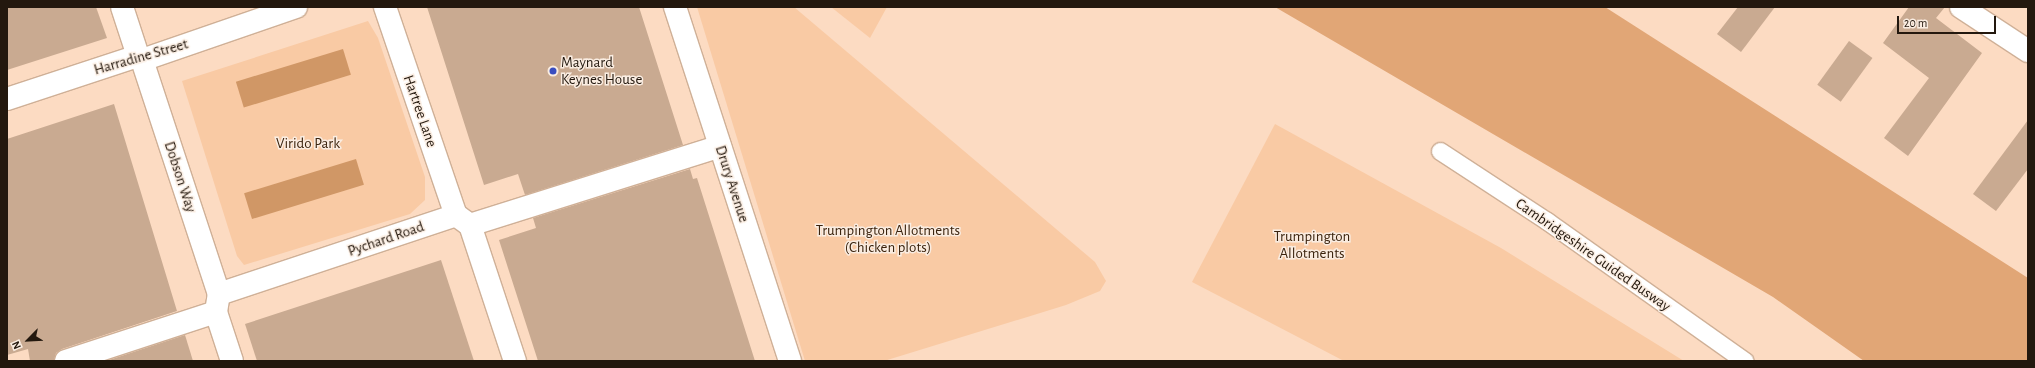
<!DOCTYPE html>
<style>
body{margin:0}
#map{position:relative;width:2035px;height:368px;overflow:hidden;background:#fcdbc2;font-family:"Alegreya Sans",sans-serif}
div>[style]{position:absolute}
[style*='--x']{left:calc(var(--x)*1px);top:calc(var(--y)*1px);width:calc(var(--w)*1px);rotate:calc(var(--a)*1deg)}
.green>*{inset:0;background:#f9caa4}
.forest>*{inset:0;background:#e1a676}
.water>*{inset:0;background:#d09766;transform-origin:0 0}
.building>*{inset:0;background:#c9aa91;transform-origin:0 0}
.roads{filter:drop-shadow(1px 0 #cfb097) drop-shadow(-1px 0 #cfb097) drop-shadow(0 1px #cfb097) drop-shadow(0 -1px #cfb097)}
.service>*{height:17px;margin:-8.5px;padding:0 8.5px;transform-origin:8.5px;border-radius:8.5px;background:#fff}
.minor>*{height:22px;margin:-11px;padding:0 11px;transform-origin:11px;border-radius:11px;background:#fff}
.dots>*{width:11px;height:11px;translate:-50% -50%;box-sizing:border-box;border:2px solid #faede2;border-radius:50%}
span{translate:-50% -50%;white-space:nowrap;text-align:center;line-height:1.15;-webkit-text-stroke:3px #faede2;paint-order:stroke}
.street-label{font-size:15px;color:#23180e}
.poi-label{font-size:15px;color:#23180e}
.left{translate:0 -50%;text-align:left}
.park-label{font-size:15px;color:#3b230d}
.frame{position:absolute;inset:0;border:8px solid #23180e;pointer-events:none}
.north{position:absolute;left:8px;top:320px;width:40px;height:40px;-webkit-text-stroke:3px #faede2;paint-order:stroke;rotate:246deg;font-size:11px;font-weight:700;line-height:16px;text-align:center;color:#23180e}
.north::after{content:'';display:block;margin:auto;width:14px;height:18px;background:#23180e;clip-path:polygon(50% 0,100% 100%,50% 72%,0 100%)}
.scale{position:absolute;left:1897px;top:16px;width:99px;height:18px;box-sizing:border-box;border:2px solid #23180e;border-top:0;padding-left:5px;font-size:12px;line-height:14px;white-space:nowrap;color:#23180e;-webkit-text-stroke:3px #faede2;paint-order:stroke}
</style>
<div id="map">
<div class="green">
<i style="clip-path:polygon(697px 7px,794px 7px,1095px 262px,1106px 281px,1100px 291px,1066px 305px,884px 361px,805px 361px)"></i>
<i style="clip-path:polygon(831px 7px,887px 7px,870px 38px)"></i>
<i style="clip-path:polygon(368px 21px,378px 38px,425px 177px,425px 200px,410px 214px,244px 265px,237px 256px,182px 81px)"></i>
<i style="clip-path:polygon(1275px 124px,1501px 248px,1684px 361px,1344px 361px,1192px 282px)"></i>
</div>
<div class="forest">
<i style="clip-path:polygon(1275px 7px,1605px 7px,2028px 278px,2028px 361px,1864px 361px,1773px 297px)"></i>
</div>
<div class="water">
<i style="left:343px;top:49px;width:27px;height:112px;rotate:73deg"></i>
<i style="left:356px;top:159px;width:27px;height:117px;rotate:73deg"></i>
</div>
<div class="building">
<i style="clip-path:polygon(7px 7px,96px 7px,107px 38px,7px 70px)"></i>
<i style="clip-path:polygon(427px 7px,639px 7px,683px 145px,525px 195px,518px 174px,484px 185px)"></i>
<i style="clip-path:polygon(1738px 7px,1775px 7px,1741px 52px,1717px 34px)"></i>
<i style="clip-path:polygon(1909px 7px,1945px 7px,1936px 18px,1982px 53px,1908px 156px,1884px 138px,1929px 78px,1883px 43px)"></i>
<i style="left:1849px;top:41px;width:29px;height:54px;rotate:36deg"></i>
<i style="clip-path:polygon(114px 104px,177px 311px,62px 349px,56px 353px,54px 361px,30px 361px,28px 349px,7px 355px,7px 139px)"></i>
<i style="clip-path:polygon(2028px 120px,2028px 169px,1996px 211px,1973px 194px)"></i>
<i style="clip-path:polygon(690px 169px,693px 179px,697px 178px,755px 361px,538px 361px,499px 240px,536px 228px,533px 218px)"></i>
<i style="clip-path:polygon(441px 260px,474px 361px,257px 361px,245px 324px)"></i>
<i style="clip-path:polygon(185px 335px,193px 361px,106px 361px)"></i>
</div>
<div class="roads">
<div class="service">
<i style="--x:1440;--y:151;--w:128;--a:33.2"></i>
<i style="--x:1547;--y:221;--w:242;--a:35.3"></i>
</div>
<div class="minor">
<i style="--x:122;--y:7;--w:52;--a:71.9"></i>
<i style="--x:385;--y:7;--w:220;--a:71.2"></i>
<i style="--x:675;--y:7;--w:372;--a:72"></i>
<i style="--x:1961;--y:7;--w:80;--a:33.3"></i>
<i style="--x:142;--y:60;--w:246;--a:71.8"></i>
<i style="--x:7;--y:99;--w:138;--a:-18.2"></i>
<i style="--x:138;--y:56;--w:6;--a:45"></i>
<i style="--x:142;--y:60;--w:163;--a:-19"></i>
<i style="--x:470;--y:225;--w:143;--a:71.7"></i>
<i style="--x:66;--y:361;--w:158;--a:-18.1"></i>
<i style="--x:232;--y:361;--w:52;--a:-108.1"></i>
<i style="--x:216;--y:312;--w:18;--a:-81"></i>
<i style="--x:219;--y:294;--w:250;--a:-18.4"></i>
<i style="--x:456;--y:215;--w:17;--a:36"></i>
<i style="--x:470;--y:225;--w:262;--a:-17.5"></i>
</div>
</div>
<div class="dots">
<i style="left:553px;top:71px;background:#394dc0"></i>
</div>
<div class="street-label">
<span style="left:141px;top:57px;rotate:-16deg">Harradine Street</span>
<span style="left:420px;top:111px;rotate:71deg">Hartree Lane</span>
<span style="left:180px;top:177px;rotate:72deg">Dobson Way</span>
<span style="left:732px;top:184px;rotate:72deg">Drury Avenue</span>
<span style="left:386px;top:239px;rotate:-19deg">Pychard Road</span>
<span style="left:1593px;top:255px;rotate:35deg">Cambridgeshire Guided Busway</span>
</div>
<div class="poi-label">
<span class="left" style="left:561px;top:71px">Maynard<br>Keynes House</span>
</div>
<div class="park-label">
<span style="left:308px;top:144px">Virido Park</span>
<span style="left:888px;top:239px">Trumpington Allotments<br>(Chicken plots)</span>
<span style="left:1312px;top:245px">Trumpington<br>Allotments</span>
</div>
<div class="frame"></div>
<div class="north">N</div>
<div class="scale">20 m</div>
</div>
